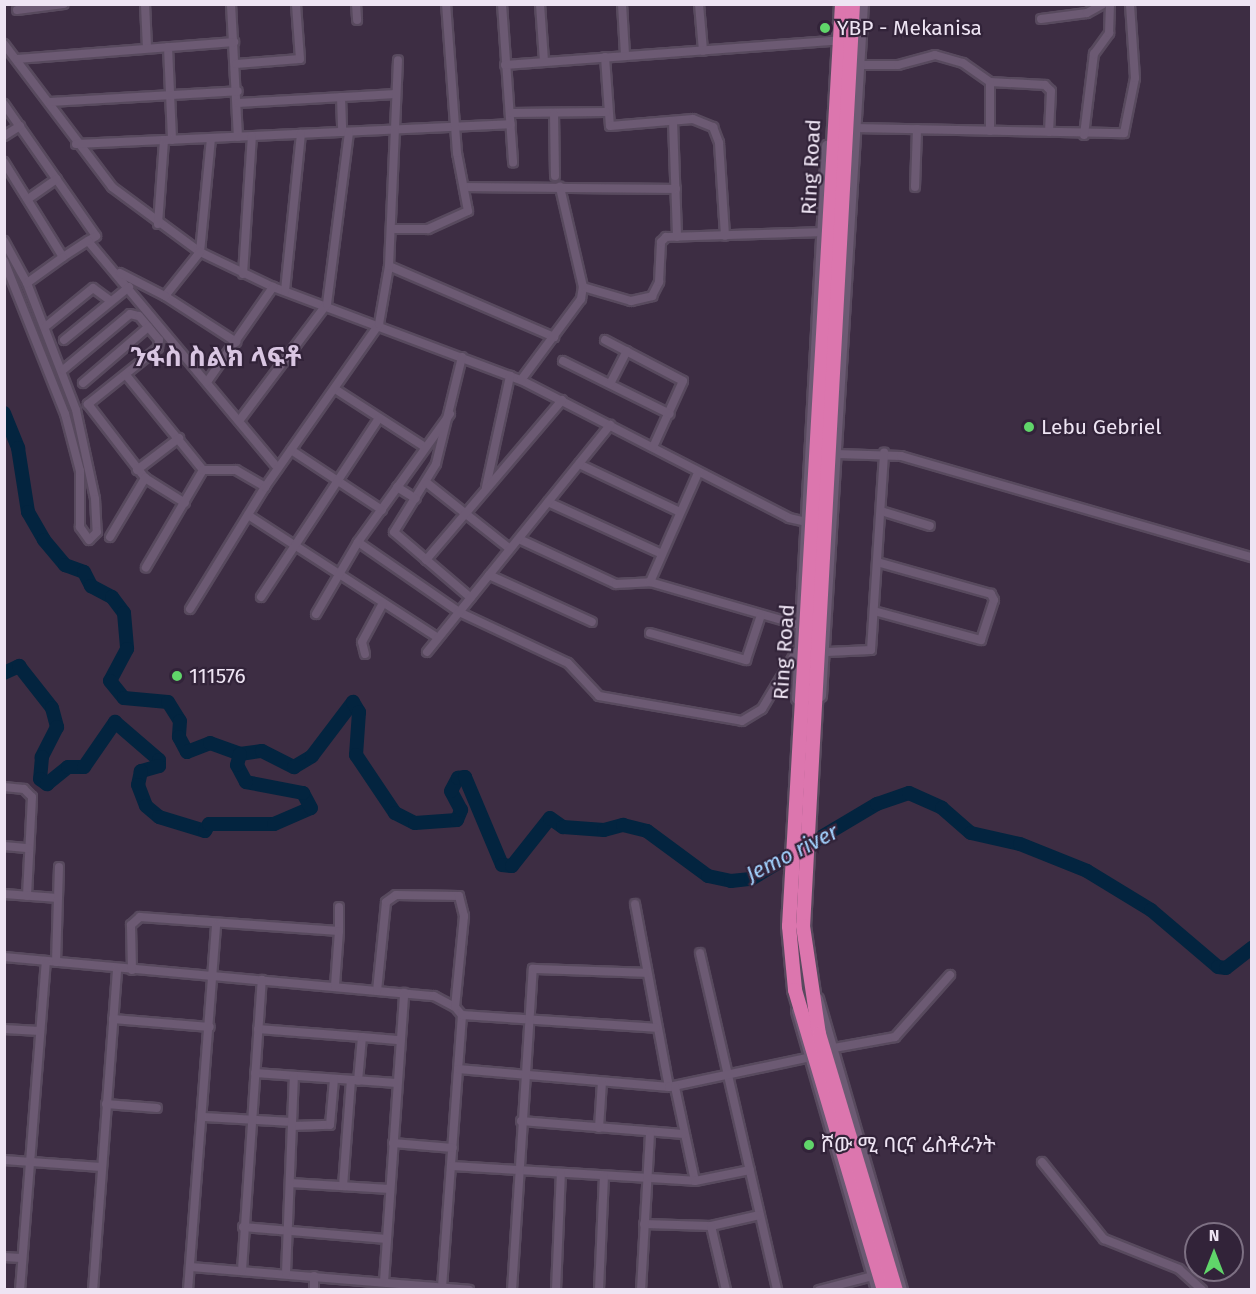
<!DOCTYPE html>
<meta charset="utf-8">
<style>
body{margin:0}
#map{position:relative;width:1256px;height:1294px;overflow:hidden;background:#3d2d43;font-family:"Fira Sans","Noto Sans Ethiopic",sans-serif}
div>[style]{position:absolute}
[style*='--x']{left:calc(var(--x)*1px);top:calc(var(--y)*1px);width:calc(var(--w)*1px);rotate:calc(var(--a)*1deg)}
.river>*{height:14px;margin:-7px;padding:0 7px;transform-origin:7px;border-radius:7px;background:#03243f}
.roads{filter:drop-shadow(2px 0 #584a5e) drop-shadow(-2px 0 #584a5e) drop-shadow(0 2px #584a5e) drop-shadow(0 -2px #584a5e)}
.minor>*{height:8px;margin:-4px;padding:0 4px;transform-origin:4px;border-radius:4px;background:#6c5a73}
.tertiary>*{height:10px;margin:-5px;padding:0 5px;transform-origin:5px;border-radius:5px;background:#6c5a73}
.trunk>*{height:14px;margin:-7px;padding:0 7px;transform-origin:7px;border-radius:7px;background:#dc76ae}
.dots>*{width:16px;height:16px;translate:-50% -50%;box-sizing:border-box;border:3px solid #322339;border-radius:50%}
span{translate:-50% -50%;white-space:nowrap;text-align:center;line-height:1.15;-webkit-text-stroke:4.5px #322339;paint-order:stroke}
.poi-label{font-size:21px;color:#eee4f3}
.left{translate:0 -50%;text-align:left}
.street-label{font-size:21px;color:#eee4f3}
.water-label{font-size:22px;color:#a2d1fe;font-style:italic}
.district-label{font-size:27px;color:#d9c6e2;font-weight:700}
.frame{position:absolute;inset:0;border:6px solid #eee4f3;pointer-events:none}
.north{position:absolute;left:1184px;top:1222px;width:60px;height:60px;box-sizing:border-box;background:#322339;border:2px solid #7d7083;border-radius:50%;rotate:0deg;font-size:16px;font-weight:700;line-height:24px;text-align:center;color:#eee4f3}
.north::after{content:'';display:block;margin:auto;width:21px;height:27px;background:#60d56a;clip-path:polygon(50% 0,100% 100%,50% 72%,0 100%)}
</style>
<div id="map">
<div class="river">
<i style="--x:4;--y:413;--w:38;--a:68"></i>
<i style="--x:18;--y:448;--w:65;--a:81.1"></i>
<i style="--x:28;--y:512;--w:32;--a:60"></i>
<i style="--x:44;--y:540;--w:33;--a:50"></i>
<i style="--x:65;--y:565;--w:20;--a:20"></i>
<i style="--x:84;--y:572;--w:16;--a:63"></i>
<i style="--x:91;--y:586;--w:24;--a:28"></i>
<i style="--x:112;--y:597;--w:20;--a:53"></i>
<i style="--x:124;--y:613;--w:36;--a:85"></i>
<i style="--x:127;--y:649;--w:36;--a:118"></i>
<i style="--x:110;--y:681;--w:22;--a:51"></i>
<i style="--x:124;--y:698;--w:44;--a:5.2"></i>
<i style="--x:168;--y:702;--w:22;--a:58"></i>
<i style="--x:180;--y:721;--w:16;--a:94"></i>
<i style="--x:179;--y:737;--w:17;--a:62"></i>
<i style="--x:187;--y:752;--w:25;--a:-21"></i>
<i style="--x:210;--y:743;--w:32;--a:20"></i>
<i style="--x:240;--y:754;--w:22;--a:-8"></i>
<i style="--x:262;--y:751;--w:36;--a:27"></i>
<i style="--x:294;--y:767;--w:21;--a:-31"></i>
<i style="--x:312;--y:756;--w:68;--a:-52.8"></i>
<i style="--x:353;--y:702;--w:12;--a:59"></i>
<i style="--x:359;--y:712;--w:43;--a:94"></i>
<i style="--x:356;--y:755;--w:70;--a:56.1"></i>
<i style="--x:395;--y:813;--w:22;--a:27"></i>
<i style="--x:415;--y:823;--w:42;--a:-4.1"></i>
<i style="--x:457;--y:820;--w:11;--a:-68"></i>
<i style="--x:461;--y:810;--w:21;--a:-118"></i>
<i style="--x:451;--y:791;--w:15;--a:-62"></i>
<i style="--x:458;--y:778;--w:7;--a:-8"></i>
<i style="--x:465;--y:777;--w:95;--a:67.2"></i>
<i style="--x:502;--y:865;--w:10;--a:6"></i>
<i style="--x:512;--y:866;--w:61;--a:-51.6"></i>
<i style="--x:550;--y:818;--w:16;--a:35"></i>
<i style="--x:563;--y:827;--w:41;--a:4.2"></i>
<i style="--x:604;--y:830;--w:20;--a:-15"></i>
<i style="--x:623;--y:825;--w:25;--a:14"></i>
<i style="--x:647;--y:831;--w:76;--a:36.4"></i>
<i style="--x:708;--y:876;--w:24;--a:12"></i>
<i style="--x:731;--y:881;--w:20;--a:-6"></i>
<i style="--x:751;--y:879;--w:147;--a:-30.8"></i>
<i style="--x:877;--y:804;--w:34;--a:-19"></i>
<i style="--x:909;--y:793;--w:36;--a:24"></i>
<i style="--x:942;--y:808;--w:38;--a:41"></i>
<i style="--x:971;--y:833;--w:50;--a:12.7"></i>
<i style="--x:1020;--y:844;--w:72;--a:21.9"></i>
<i style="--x:1087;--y:871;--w:75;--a:31.4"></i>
<i style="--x:1151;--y:910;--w:88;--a:40.4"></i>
<i style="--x:1218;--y:967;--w:8;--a:7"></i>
<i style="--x:1226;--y:968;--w:33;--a:-38"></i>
<i style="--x:4;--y:673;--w:17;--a:-25"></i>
<i style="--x:19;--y:666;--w:53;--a:51.8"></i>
<i style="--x:52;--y:708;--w:20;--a:75"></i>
<i style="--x:57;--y:727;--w:34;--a:117"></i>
<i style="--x:42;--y:757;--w:22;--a:95"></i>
<i style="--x:40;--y:779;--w:9;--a:36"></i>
<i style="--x:47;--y:784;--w:27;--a:-39"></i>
<i style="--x:68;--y:767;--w:16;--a:0"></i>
<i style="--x:84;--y:767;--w:55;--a:-55.4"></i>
<i style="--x:115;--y:722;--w:58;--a:40.8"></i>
<i style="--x:159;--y:760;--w:6;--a:90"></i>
<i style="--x:159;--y:766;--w:19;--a:164"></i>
<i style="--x:141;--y:771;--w:14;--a:102"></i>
<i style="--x:138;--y:785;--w:22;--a:69"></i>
<i style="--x:146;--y:806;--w:17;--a:40"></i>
<i style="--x:159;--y:817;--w:48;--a:16.9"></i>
<i style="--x:205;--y:831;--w:8;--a:-60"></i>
<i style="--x:209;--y:824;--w:65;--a:0"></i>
<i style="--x:274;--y:824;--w:40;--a:-23.4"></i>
<i style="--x:311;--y:808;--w:17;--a:-118"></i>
<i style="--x:303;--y:793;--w:58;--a:-169.1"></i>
<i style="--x:246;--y:782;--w:19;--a:-118"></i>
<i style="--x:237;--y:765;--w:11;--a:-75"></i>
</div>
<div class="roads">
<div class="minor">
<i style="--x:145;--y:4;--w:44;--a:87.4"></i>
<i style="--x:231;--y:4;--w:133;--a:87"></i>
<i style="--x:356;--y:4;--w:16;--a:86"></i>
<i style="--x:502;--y:4;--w:159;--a:86"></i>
<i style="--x:540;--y:4;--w:57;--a:86"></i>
<i style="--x:622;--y:4;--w:51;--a:86.6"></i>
<i style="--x:699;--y:4;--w:47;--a:85.1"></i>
<i style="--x:17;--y:10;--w:47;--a:-7.3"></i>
<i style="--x:1041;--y:19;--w:46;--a:-7.4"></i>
<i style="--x:1087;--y:13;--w:18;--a:-29"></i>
<i style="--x:4;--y:44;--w:179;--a:52.9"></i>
<i style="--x:112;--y:187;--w:109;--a:36.5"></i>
<i style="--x:200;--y:252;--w:81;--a:25.6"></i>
<i style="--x:273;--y:287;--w:265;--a:20.6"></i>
<i style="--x:521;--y:380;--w:301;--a:27.2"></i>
<i style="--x:789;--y:518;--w:23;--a:13"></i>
<i style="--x:168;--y:47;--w:93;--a:87.5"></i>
<i style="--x:605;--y:57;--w:69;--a:85.9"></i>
<i style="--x:610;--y:126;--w:83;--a:-4.8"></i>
<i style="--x:693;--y:119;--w:22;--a:22"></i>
<i style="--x:713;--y:127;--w:17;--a:69"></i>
<i style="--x:719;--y:143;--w:93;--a:86.3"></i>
<i style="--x:17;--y:59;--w:218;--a:-4.5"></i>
<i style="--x:236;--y:64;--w:64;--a:-4.5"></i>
<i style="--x:300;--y:59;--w:55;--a:-94.2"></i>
<i style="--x:505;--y:65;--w:330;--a:-4.2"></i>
<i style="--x:860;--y:65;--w:38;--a:0"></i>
<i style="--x:898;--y:65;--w:38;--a:-15"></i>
<i style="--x:935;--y:55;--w:29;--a:16"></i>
<i style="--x:963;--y:63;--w:33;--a:35"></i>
<i style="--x:990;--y:82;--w:55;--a:3.1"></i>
<i style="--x:1045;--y:85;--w:8;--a:45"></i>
<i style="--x:1051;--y:91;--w:41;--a:92.8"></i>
<i style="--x:990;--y:82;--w:49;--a:90"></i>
<i style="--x:341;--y:97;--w:35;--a:88"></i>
<i style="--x:50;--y:102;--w:188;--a:-3.3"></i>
<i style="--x:238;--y:103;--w:158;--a:-3.3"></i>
<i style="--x:4;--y:104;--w:161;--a:55.1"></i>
<i style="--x:96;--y:236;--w:9;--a:148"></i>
<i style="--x:88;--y:241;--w:296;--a:50.1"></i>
<i style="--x:511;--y:113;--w:95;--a:-0.6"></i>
<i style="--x:554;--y:113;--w:63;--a:89.1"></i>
<i style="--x:673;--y:121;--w:116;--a:88"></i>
<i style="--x:854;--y:128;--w:270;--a:1.1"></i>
<i style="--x:1124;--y:133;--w:56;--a:-78.7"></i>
<i style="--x:1135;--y:78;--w:74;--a:-93.9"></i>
<i style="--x:1084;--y:135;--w:82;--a:-83"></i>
<i style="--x:1094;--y:54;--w:26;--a:-54"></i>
<i style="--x:1109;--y:33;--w:29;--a:-88"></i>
<i style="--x:4;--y:136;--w:19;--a:-32"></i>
<i style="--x:211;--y:138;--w:115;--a:95.5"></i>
<i style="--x:200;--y:252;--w:56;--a:128.5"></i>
<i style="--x:165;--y:296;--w:85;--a:32.9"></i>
<i style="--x:76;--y:144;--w:88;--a:-2.6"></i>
<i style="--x:4;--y:162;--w:112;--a:58.2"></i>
<i style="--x:63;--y:257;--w:30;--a:-33"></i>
<i style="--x:464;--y:187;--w:212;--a:0.5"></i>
<i style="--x:915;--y:187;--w:58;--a:-88"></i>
<i style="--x:28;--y:199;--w:35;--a:-35"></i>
<i style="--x:158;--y:224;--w:84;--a:-85.9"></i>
<i style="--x:164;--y:140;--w:347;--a:-2.6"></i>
<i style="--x:392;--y:229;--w:36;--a:0"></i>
<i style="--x:428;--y:229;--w:44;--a:-24.2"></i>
<i style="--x:468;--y:211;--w:59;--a:-100.7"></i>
<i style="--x:457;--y:153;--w:149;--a:-94.2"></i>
<i style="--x:4;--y:241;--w:48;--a:61.3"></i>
<i style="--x:27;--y:283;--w:136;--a:68.9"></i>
<i style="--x:76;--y:410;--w:91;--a:77.9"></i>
<i style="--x:95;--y:499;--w:33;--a:87"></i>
<i style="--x:97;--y:532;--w:11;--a:135"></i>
<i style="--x:89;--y:540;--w:16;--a:-125"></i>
<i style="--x:80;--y:527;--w:56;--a:-90"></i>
<i style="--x:80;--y:471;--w:59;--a:-104.7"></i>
<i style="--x:65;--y:414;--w:165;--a:-111.7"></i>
<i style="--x:389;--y:266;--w:180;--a:23.3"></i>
<i style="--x:120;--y:273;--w:51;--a:27.1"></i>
<i style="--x:243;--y:274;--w:138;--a:-86.3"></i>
<i style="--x:27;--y:283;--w:44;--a:-35.8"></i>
<i style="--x:583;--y:287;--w:50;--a:16.3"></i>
<i style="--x:631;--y:301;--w:22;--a:-13"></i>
<i style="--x:652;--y:296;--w:16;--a:-63"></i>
<i style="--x:659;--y:282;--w:40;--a:-87.1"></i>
<i style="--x:661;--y:242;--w:7;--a:-45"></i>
<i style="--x:666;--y:237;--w:155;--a:-1.8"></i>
<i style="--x:285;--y:291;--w:158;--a:-84.2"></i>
<i style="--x:45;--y:327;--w:62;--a:-39.1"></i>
<i style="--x:93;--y:288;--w:22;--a:36"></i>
<i style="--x:64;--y:340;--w:84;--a:-39.2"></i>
<i style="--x:605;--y:340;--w:88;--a:27.7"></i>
<i style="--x:683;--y:381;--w:72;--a:114.4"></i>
<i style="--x:462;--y:357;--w:110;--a:103.7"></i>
<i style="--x:436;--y:464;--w:80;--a:121.7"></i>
<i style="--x:394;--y:532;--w:101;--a:40.6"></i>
<i style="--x:563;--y:361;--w:119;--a:26.4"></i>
<i style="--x:63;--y:370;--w:87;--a:-39.9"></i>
<i style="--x:130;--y:314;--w:9;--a:13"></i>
<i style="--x:139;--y:316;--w:31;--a:50"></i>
<i style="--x:159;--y:340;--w:8;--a:97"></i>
<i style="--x:158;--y:348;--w:90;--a:141.3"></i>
<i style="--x:88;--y:404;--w:93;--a:52.4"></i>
<i style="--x:145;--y:478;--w:47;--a:32"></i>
<i style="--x:126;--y:375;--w:122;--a:51"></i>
<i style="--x:203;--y:470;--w:113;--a:120.4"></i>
<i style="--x:521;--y:380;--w:101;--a:-53.5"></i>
<i style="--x:581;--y:299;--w:12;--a:-81"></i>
<i style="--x:583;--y:287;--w:103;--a:-103"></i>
<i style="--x:207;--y:382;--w:116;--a:-55.2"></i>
<i style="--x:83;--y:383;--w:86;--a:-40.7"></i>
<i style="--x:610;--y:384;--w:37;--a:-63"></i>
<i style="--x:335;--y:389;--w:103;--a:32.8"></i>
<i style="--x:450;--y:414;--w:158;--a:125.7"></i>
<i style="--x:358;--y:542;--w:123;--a:34.7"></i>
<i style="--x:459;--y:612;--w:120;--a:25.1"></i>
<i style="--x:568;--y:663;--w:45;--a:46.8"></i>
<i style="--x:599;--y:696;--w:145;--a:9.9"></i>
<i style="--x:742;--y:721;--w:23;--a:-31"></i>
<i style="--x:762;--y:709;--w:66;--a:-59.2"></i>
<i style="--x:239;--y:421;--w:146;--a:-53.1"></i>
<i style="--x:327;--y:304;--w:173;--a:-82.7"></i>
<i style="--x:291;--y:450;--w:109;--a:33.4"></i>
<i style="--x:836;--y:454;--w:65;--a:1.8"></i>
<i style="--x:901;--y:456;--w:365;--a:16.1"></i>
<i style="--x:579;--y:464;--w:112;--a:25.4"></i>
<i style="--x:137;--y:470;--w:53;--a:-37.3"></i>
<i style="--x:203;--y:470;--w:33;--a:0"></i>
<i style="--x:236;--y:470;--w:34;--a:30"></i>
<i style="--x:427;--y:483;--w:106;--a:38.5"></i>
<i style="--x:397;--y:487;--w:22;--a:32"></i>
<i style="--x:486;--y:487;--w:114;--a:-77.8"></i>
<i style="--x:548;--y:502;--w:125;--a:24.5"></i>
<i style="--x:881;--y:511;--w:51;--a:17"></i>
<i style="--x:248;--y:515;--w:226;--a:32.9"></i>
<i style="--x:110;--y:537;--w:69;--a:-59.3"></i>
<i style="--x:519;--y:539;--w:107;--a:24.9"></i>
<i style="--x:616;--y:584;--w:34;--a:-3"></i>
<i style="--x:650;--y:582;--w:155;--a:16.1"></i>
<i style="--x:426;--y:560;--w:210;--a:-49.6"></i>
<i style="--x:489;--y:575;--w:113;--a:24.5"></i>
<i style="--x:650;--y:582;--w:119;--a:-66.2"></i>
<i style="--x:261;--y:597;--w:214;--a:-56.6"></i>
<i style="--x:190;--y:609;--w:143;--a:-58.4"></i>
<i style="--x:265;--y:487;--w:199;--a:-55"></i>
<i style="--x:379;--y:324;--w:59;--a:-80.2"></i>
<i style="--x:389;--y:266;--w:206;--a:-87.5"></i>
<i style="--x:874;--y:611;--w:111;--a:15.2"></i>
<i style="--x:981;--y:640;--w:42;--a:-72"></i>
<i style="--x:994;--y:600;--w:7;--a:-117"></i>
<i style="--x:991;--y:594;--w:118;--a:-164.3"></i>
<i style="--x:316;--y:614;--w:83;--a:-59.7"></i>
<i style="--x:650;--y:633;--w:100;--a:15.7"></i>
<i style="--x:746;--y:660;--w:47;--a:-71.6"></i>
<i style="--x:427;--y:652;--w:292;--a:-51.1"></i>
<i style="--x:827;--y:652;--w:44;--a:-2.6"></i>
<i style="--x:871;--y:650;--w:198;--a:-86.2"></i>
<i style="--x:365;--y:654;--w:12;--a:-104"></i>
<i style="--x:362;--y:642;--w:44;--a:-61.7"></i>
<i style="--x:4;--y:787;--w:20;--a:6"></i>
<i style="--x:24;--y:789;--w:11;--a:45"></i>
<i style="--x:32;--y:797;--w:99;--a:92.9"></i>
<i style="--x:4;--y:846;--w:25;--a:5"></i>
<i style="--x:4;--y:894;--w:54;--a:4.2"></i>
<i style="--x:635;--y:904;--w:186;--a:79.5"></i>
<i style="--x:339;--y:931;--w:24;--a:-90"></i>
<i style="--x:700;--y:953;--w:346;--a:77.1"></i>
<i style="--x:4;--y:957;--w:432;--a:5.2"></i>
<i style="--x:434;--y:996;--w:24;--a:28"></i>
<i style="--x:455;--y:1007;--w:11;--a:49"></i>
<i style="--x:462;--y:1015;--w:276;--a:94.2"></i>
<i style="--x:56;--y:962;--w:95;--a:-88.2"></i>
<i style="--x:132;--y:970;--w:45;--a:-91.3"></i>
<i style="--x:131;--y:925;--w:12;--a:-42"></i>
<i style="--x:140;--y:917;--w:199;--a:4"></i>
<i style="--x:339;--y:931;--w:55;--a:94.2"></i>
<i style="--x:377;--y:991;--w:89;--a:-84.2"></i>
<i style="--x:386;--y:902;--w:12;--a:-35"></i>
<i style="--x:396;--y:895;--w:63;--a:0.9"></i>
<i style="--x:459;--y:896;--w:21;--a:76"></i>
<i style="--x:464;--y:916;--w:91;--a:95.6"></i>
<i style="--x:462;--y:1015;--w:194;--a:3.8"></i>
<i style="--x:113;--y:1019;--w:97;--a:4.7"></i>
<i style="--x:4;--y:1029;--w:36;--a:3"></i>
<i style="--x:258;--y:1029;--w:104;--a:4.4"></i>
<i style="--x:362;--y:1037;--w:44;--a:95.2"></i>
<i style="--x:362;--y:1037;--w:38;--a:5"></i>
<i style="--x:834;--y:1048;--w:62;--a:-10.2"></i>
<i style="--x:895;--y:1037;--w:83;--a:-48.4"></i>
<i style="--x:458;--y:1069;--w:212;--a:4.9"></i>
<i style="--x:669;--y:1087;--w:141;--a:-11.9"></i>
<i style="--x:255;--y:1073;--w:142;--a:4"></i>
<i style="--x:675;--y:1087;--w:96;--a:78"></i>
<i style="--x:106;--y:1104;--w:51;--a:4.5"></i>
<i style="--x:204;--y:1117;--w:88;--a:3.3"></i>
<i style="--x:521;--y:1121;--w:163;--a:4.6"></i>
<i style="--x:292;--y:1126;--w:38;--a:-2"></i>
<i style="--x:330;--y:1125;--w:46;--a:-85"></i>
<i style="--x:599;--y:1128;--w:46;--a:-86.3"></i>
<i style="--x:393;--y:1143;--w:60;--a:4.8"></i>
<i style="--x:4;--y:1160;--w:97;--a:4.1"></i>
<i style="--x:1042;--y:1162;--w:99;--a:51.2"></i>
<i style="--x:1104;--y:1239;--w:81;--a:21.8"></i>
<i style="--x:1179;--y:1269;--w:31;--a:42"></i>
<i style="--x:452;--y:1166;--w:243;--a:3.5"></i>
<i style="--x:695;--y:1181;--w:56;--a:-11.3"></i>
<i style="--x:290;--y:1183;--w:100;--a:3.4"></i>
<i style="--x:343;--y:1186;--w:106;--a:-85.7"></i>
<i style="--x:644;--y:1224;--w:67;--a:1.7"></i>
<i style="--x:711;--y:1226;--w:50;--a:-12.7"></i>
<i style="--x:711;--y:1226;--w:66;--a:76.8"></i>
<i style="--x:243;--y:1227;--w:144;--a:4.8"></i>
<i style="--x:4;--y:1257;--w:17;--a:3"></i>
<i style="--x:191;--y:1267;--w:279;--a:4.7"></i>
<i style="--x:242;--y:1270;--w:291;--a:-86.1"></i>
<i style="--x:286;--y:1273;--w:197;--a:-87.7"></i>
<i style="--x:384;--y:1282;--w:290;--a:-86"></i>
<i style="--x:20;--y:1290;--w:330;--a:-85.5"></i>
<i style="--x:93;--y:1290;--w:321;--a:-85.7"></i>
<i style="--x:188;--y:1290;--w:367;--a:-85.6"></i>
<i style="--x:314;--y:1290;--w:14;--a:-90"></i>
<i style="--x:512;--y:1290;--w:322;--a:-86.3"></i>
<i style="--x:533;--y:969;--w:114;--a:2"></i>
<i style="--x:556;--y:1290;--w:117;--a:-87.6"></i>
<i style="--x:599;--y:1290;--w:114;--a:-87.5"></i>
<i style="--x:641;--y:1290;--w:158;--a:-86.7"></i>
<i style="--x:819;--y:1290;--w:56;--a:-14.5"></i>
</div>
<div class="tertiary">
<i style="--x:821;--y:696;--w:693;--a:-86.53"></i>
<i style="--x:797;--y:699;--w:554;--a:-86.89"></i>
<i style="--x:818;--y:999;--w:303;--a:73.9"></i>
<i style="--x:797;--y:1011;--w:290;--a:74"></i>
</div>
<div class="trunk">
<i style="--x:842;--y:4;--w:924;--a:93.29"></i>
<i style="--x:789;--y:926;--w:64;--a:84.6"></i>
<i style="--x:795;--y:990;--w:313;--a:73.5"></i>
<i style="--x:853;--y:4;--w:923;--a:93.1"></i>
<i style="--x:803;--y:926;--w:109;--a:81.6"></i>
<i style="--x:819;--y:1034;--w:267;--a:73.3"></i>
</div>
</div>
<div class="dots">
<i style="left:825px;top:28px;background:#60d56a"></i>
<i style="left:1029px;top:427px;background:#60d56a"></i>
<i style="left:177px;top:676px;background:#60d56a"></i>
<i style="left:809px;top:1145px;background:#60d56a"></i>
</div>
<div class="poi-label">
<span class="left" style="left:837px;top:28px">YBP - Mekanisa</span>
<span class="left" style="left:1041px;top:427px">Lebu Gebriel</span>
<span class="left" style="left:189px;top:676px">111576</span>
<span class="left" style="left:821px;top:1145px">ሾው ሚ ባርና ሬስቶራንት</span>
</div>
<div class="street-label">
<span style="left:811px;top:167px;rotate:-87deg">Ring Road</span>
<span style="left:784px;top:652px;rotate:-86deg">Ring Road</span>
</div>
<div class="water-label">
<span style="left:792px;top:853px;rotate:-27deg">Jemo river</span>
</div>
<div class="district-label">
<span style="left:216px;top:358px">ንፋስ ስልክ ላፍቶ</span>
</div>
<div class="frame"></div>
<div class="north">N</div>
</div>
